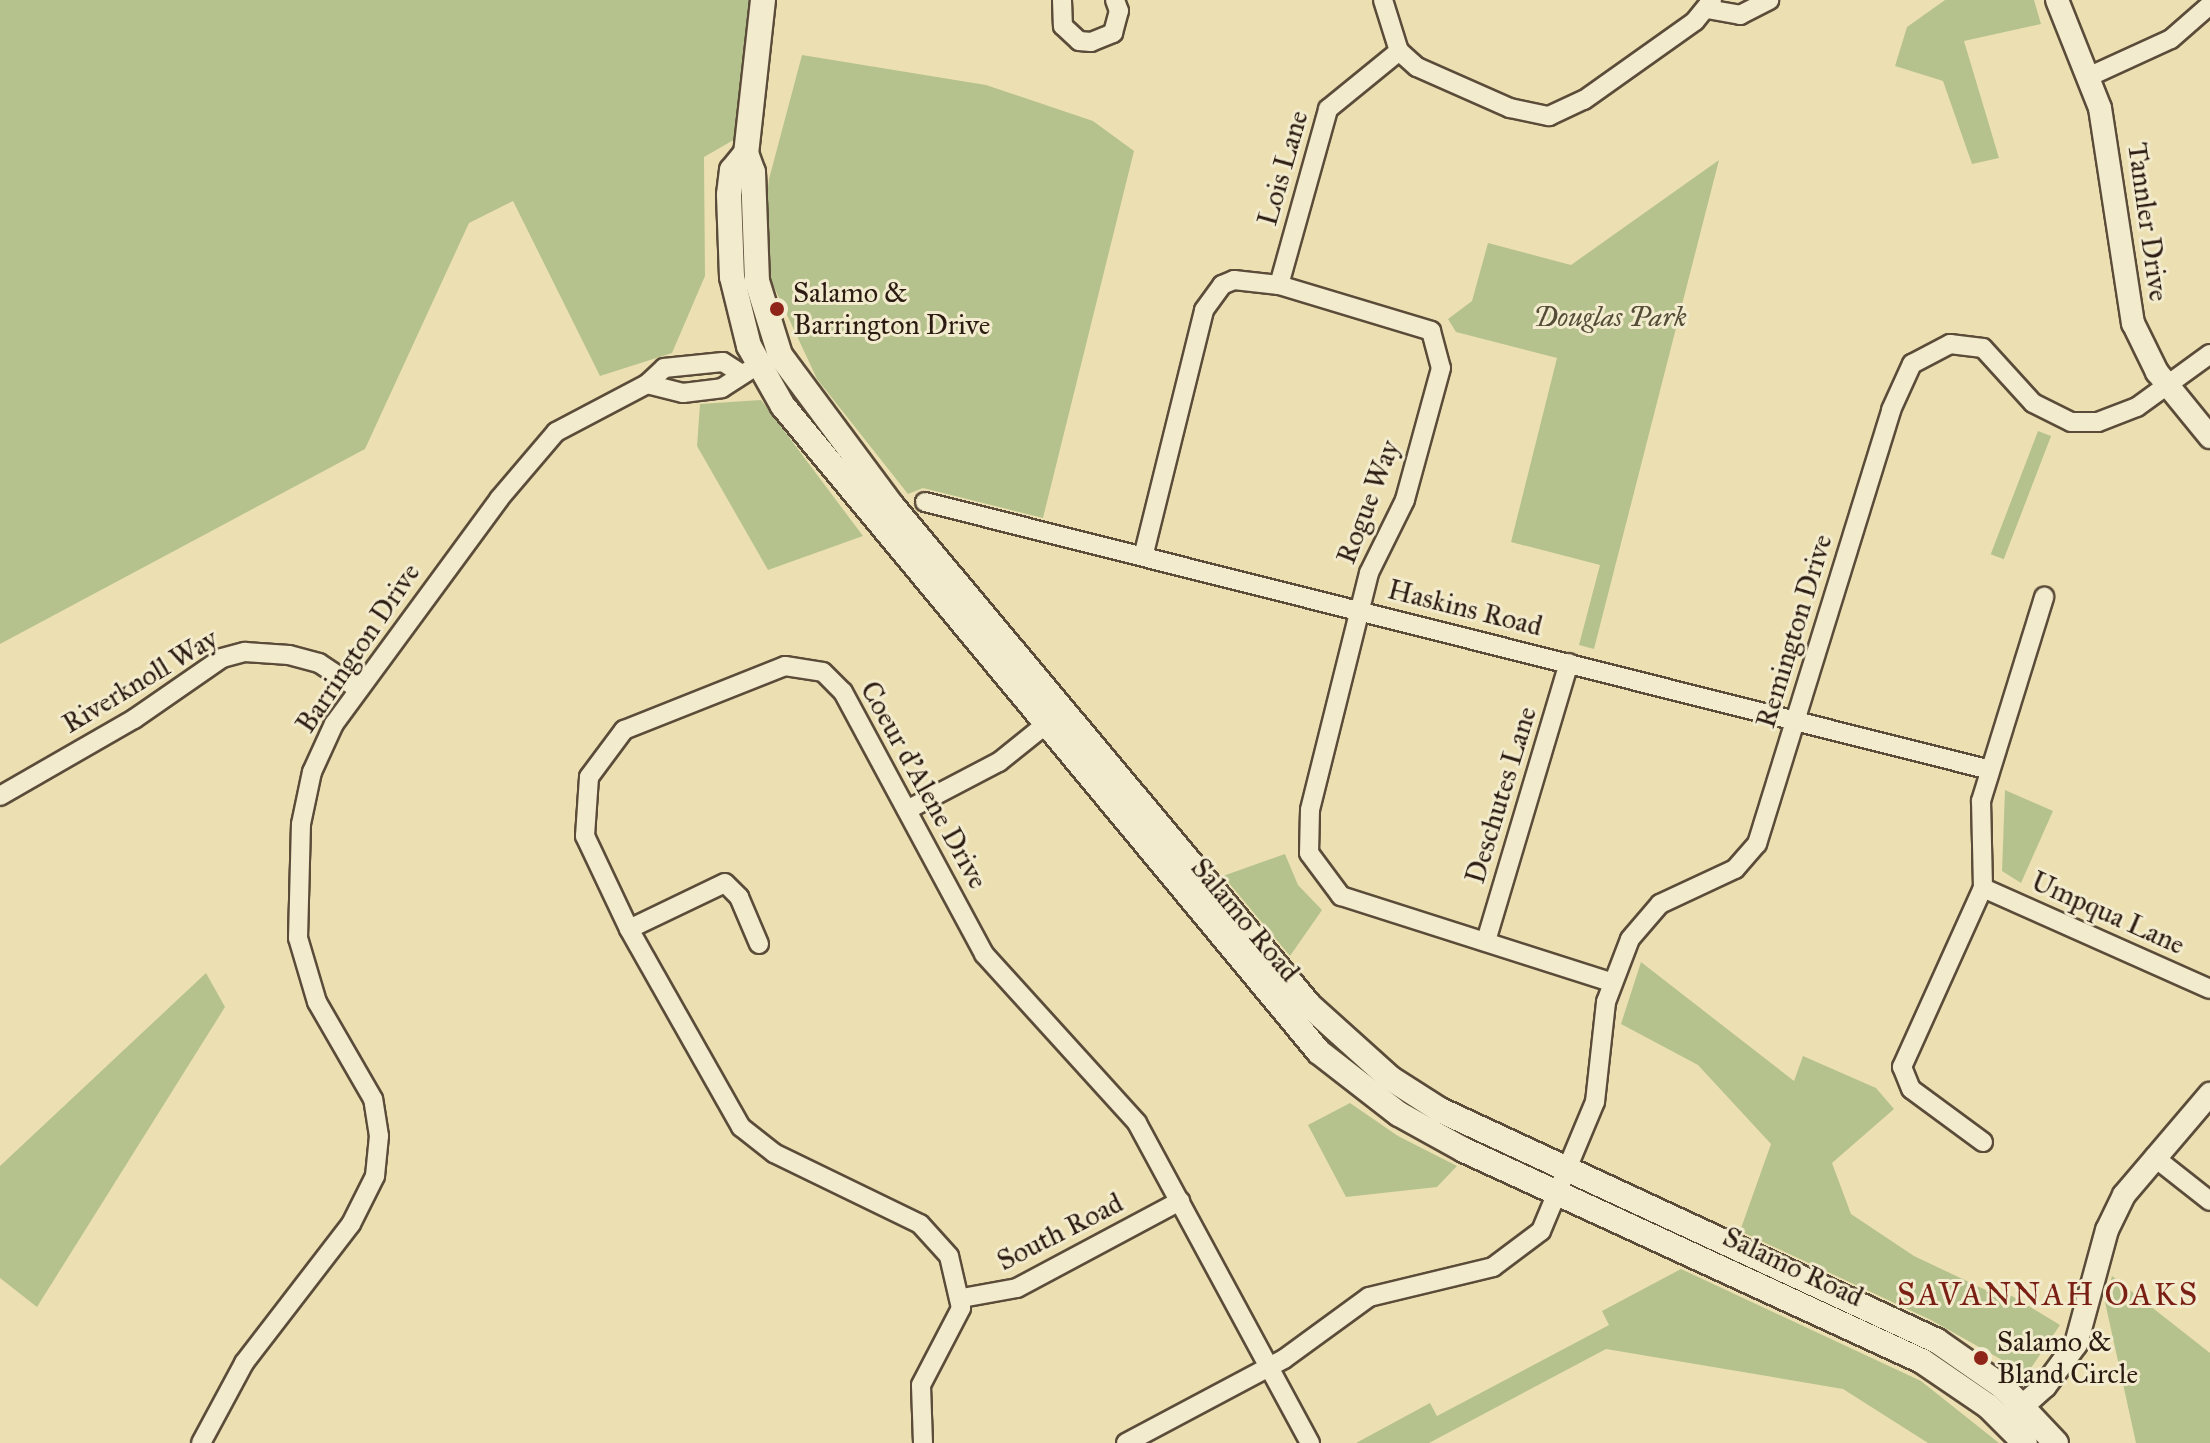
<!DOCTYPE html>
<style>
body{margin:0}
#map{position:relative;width:2210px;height:1443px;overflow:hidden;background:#ece0b2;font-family:"IM FELL Great Primer",serif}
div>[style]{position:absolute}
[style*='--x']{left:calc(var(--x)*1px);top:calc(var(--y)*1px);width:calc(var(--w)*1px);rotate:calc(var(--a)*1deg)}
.green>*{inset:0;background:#b6c28d;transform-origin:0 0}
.roads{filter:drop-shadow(2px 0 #5b4c3a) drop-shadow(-2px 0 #5b4c3a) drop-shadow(0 2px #5b4c3a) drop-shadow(0 -2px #5b4c3a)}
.minor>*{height:18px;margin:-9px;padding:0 9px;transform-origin:9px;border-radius:9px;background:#f3ebcd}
.tertiary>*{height:22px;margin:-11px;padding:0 11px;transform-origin:11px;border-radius:11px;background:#f3ebcd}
.secondary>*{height:24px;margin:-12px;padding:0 12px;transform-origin:12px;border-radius:12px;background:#f3ebcd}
.dots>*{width:22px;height:22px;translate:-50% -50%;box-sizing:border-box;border:4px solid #f3ebcd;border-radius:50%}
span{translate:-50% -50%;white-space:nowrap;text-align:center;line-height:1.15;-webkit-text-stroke:6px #f3ebcd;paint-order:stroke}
.street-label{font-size:28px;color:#2b1b12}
.poi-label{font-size:28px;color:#2b1b12}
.left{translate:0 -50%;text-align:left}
.park-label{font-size:28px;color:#554d37;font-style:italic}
.quarter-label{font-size:32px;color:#7a1f14;letter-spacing:2px}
</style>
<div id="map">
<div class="green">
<i style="clip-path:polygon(0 0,754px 0,737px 138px,704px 157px,705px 276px,672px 353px,600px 376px,513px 201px,469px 223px,365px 449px,0 644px)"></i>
<i style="clip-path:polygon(1945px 0,2034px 0,2041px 24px,1964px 41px,1999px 158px,1972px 164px,1943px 81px,1895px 66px,1907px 27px)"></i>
<i style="clip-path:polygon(802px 55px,986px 85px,1093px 121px,1134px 151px,1043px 518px,923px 488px,908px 494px,817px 379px,760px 257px,769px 179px)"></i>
<i style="clip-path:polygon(1719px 160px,1594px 649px,1579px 645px,1600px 565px,1511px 542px,1557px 358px,1456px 332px,1448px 319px,1472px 301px,1488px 243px,1571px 265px)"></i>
<i style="clip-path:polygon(761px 400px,863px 536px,768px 570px,697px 446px,700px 404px)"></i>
<i style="left:2038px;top:431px;width:14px;height:132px;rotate:21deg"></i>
<i style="clip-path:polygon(2005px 790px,2053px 811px,2021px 883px,2002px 871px)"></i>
<i style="clip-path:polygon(1285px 854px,1298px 885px,1322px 910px,1290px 956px,1223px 876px)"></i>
<i style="clip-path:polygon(1641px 962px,1794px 1081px,1803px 1056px,1876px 1088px,1894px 1109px,1832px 1163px,1851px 1214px,1914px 1256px,1990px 1292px,2012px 1296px,2060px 1325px,2027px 1374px,1931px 1320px,1740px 1231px,1771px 1144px,1698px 1065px,1621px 1024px)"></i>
<i style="clip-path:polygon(206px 973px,225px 1007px,37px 1307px,0 1278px,0 1166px)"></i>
<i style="clip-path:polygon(1350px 1103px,1398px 1136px,1457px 1166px,1437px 1187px,1346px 1197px,1308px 1125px)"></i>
<i style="clip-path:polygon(1681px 1269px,1921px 1381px,1999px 1443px,1928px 1443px,1843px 1389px,1606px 1349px,1429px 1443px,1356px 1443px,1430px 1403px,1437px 1416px,1609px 1325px,1602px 1311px)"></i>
<i style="clip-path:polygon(2112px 1276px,2210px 1353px,2210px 1443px,2136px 1443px,2105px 1302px)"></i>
</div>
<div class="roads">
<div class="minor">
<i style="--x:1062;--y:0;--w:26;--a:88"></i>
<i style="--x:1063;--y:26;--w:22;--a:43"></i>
<i style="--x:1079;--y:41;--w:12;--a:5"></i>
<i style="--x:1091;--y:42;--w:24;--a:-22"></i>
<i style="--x:1113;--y:33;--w:23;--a:-75"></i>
<i style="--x:1119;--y:11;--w:12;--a:-110"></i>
<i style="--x:1383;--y:0;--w:53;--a:72.6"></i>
<i style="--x:1399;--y:51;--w:24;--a:42"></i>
<i style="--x:1417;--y:67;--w:102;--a:23.8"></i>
<i style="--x:1510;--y:108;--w:40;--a:12"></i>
<i style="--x:1549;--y:116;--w:38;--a:-25"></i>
<i style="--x:1584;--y:100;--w:136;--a:-35.4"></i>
<i style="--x:1695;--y:21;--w:27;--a:-51"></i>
<i style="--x:1707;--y:9;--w:34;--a:10"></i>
<i style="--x:1740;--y:15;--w:33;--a:-27"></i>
<i style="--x:2088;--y:77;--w:91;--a:-24.6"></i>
<i style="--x:2171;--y:39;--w:52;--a:-41.1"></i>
<i style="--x:1279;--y:285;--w:183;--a:-74.4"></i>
<i style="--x:1328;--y:109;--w:92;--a:-39.2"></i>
<i style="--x:647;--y:384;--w:37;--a:14"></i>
<i style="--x:683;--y:393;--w:39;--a:-7"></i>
<i style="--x:722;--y:388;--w:31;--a:-33"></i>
<i style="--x:925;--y:502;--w:1098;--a:14.12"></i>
<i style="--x:1144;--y:553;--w:250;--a:-76.1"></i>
<i style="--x:1204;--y:310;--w:31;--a:-54"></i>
<i style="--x:1222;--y:285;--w:13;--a:-23"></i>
<i style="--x:1234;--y:280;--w:45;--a:6.3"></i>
<i style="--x:1279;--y:285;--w:159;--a:16.8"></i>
<i style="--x:1431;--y:331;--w:38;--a:75"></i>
<i style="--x:1441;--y:368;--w:137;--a:105.3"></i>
<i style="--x:1405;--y:500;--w:81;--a:116.3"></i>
<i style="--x:1369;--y:573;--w:244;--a:104"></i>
<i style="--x:1310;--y:810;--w:43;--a:91.3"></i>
<i style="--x:1309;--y:853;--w:54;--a:53.3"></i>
<i style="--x:1341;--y:896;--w:283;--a:17.7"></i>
<i style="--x:0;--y:796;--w:155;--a:-29.9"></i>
<i style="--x:134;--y:719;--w:107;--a:-34.7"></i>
<i style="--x:222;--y:658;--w:24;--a:-15"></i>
<i style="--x:245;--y:652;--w:44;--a:3.9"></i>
<i style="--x:289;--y:655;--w:31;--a:15"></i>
<i style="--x:319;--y:663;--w:47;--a:33.7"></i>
<i style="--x:907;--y:810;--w:104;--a:-27.6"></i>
<i style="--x:999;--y:762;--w:72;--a:-38.8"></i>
<i style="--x:1983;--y:888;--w:248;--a:24"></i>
<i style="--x:629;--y:929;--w:106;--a:-25.6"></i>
<i style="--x:725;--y:883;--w:20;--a:45"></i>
<i style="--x:739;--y:897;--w:51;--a:66.9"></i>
<i style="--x:1486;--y:941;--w:290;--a:-73.4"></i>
<i style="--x:1983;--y:1142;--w:89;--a:-143.6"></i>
<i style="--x:1911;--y:1089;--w:24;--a:-112"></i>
<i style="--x:1902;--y:1067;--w:196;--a:-65.7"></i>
<i style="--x:1983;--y:888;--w:87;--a:-91.3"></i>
<i style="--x:1981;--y:801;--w:214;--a:-72.8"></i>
<i style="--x:2154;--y:1157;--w:71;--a:38.2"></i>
<i style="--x:962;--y:1298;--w:56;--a:-10.3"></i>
<i style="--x:1017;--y:1288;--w:185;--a:-28.1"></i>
<i style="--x:201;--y:1443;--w:91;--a:-61.7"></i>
<i style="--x:244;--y:1363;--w:175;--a:-52.4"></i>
<i style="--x:351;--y:1224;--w:54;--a:-63.4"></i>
<i style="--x:375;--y:1176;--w:40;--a:-84.3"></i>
<i style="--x:379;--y:1136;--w:37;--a:-99"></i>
<i style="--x:373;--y:1099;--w:112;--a:-120"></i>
<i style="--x:317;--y:1002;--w:67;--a:-106.5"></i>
<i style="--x:298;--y:938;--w:114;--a:-88.5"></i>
<i style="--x:301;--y:824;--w:53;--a:-78.1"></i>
<i style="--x:312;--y:772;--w:53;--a:-65.4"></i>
<i style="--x:334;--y:724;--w:279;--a:-53.7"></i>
<i style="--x:499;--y:499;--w:88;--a:-49.6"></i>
<i style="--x:556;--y:432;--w:103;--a:-27.8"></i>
<i style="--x:647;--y:384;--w:23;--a:-43"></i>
<i style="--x:664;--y:368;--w:59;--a:-5.8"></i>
<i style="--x:723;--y:362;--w:20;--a:33"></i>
<i style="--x:923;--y:1443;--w:58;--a:-92"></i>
<i style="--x:921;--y:1385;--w:87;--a:-62.5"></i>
<i style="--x:961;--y:1308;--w:53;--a:-103"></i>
<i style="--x:949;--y:1256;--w:43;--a:-132.2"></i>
<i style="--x:920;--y:1224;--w:162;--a:-154.1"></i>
<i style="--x:774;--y:1153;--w:42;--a:-141.8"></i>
<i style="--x:741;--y:1127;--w:227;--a:-119.5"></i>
<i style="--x:629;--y:929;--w:103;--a:-115.3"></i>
<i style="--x:585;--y:836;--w:59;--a:-86.1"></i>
<i style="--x:589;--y:777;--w:59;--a:-53.3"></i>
<i style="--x:624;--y:730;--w:173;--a:-21.7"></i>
<i style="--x:785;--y:666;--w:38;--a:9"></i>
<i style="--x:823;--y:672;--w:28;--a:45"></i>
<i style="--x:843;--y:692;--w:298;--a:61.7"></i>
<i style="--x:984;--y:954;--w:228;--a:47.8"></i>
<i style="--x:1137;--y:1123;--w:364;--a:61.6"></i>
<i style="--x:1126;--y:1443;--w:179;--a:-28"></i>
<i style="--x:1284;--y:1359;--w:105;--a:-36.1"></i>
<i style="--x:1369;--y:1297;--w:128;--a:-13.6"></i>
<i style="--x:1493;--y:1267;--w:60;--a:-36.9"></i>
<i style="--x:1541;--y:1231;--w:140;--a:-67.3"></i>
<i style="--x:1595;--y:1102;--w:101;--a:-83.7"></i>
<i style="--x:1606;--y:1002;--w:67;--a:-69.1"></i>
<i style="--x:1630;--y:939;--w:46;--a:-49.4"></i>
<i style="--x:1660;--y:904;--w:83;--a:-25"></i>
<i style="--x:1735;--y:869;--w:33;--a:-49"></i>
<i style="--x:1757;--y:844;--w:454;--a:-72.8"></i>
<i style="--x:1891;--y:410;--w:51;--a:-65.5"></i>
<i style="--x:1912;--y:364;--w:43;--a:-27.8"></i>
<i style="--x:1950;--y:344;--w:33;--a:7"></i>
<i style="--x:1983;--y:348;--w:74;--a:47.7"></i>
<i style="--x:2033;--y:403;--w:42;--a:26.6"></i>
<i style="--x:2071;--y:422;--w:27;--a:0"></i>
<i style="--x:2098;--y:422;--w:42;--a:-21"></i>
<i style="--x:2137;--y:407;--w:90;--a:-36"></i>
</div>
<div class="tertiary">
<i style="--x:2057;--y:0;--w:116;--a:68.3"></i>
<i style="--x:2100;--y:108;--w:218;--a:81.3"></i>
<i style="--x:2133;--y:323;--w:55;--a:63.9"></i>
<i style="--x:2157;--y:372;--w:84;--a:50.8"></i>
<i style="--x:2009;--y:1418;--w:48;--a:-41.6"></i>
<i style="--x:2045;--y:1386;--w:52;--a:-53.6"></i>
<i style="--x:2076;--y:1344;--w:118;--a:-74.8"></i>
<i style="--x:2107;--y:1230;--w:39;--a:-64"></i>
<i style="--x:2124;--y:1195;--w:133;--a:-49.6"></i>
</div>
<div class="secondary">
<i style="--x:763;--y:0;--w:154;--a:96.3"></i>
<i style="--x:746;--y:153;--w:20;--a:70"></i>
<i style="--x:753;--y:172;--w:109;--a:87.9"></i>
<i style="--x:757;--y:281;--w:77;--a:72.7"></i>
<i style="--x:780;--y:355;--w:189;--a:53.4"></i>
<i style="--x:893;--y:507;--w:650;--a:50.12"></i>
<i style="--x:1310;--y:1006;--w:108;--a:42"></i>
<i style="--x:1390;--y:1078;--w:59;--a:32.6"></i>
<i style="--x:1440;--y:1110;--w:548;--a:24.93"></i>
<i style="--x:1937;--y:1341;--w:80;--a:34.9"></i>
<i style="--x:2003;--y:1387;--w:77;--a:46.6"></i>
<i style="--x:746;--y:153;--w:22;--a:129"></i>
<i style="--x:732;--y:170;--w:25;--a:97"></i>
<i style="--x:729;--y:195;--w:82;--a:87.9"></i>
<i style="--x:732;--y:277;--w:71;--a:76.2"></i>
<i style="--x:749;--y:346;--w:69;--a:60.5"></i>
<i style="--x:783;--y:406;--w:839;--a:50.32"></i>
<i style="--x:1319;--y:1052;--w:101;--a:37.8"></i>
<i style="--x:1399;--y:1114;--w:74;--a:29"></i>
<i style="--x:1464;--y:1150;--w:504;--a:24.74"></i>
<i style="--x:1922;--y:1361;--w:80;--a:34.3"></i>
<i style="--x:1988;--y:1406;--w:52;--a:45"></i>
</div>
</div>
<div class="dots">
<i style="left:777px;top:309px;background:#8f2418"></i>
<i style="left:1981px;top:1358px;background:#8f2418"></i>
</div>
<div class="street-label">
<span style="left:1283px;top:168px;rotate:-74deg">Lois Lane</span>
<span style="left:2148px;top:222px;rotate:82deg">Tannler Drive</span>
<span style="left:1368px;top:502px;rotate:-69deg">Rogue Way</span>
<span style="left:1465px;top:608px;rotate:14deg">Haskins Road</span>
<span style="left:1794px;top:631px;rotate:-73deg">Remington Drive</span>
<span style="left:358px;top:648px;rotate:-56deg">Barrington Drive</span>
<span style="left:140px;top:681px;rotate:-31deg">Riverknoll Way</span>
<span style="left:924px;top:785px;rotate:61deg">Coeur d'Alene Drive</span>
<span style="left:1501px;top:795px;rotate:-73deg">Deschutes Lane</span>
<span style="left:2108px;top:913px;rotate:24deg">Umpqua Lane</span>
<span style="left:1245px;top:920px;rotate:50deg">Salamo Road</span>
<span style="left:1060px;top:1232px;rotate:-27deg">South Road</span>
<span style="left:1793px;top:1267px;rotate:25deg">Salamo Road</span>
</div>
<div class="poi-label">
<span class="left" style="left:793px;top:309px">Salamo &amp;<br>Barrington Drive</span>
<span class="left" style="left:1997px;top:1358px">Salamo &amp;<br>Bland Circle</span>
</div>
<div class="park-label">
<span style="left:1610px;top:317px">Douglas Park</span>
</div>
<div class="quarter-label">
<span style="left:2048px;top:1295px">SAVANNAH OAKS</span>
</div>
</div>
